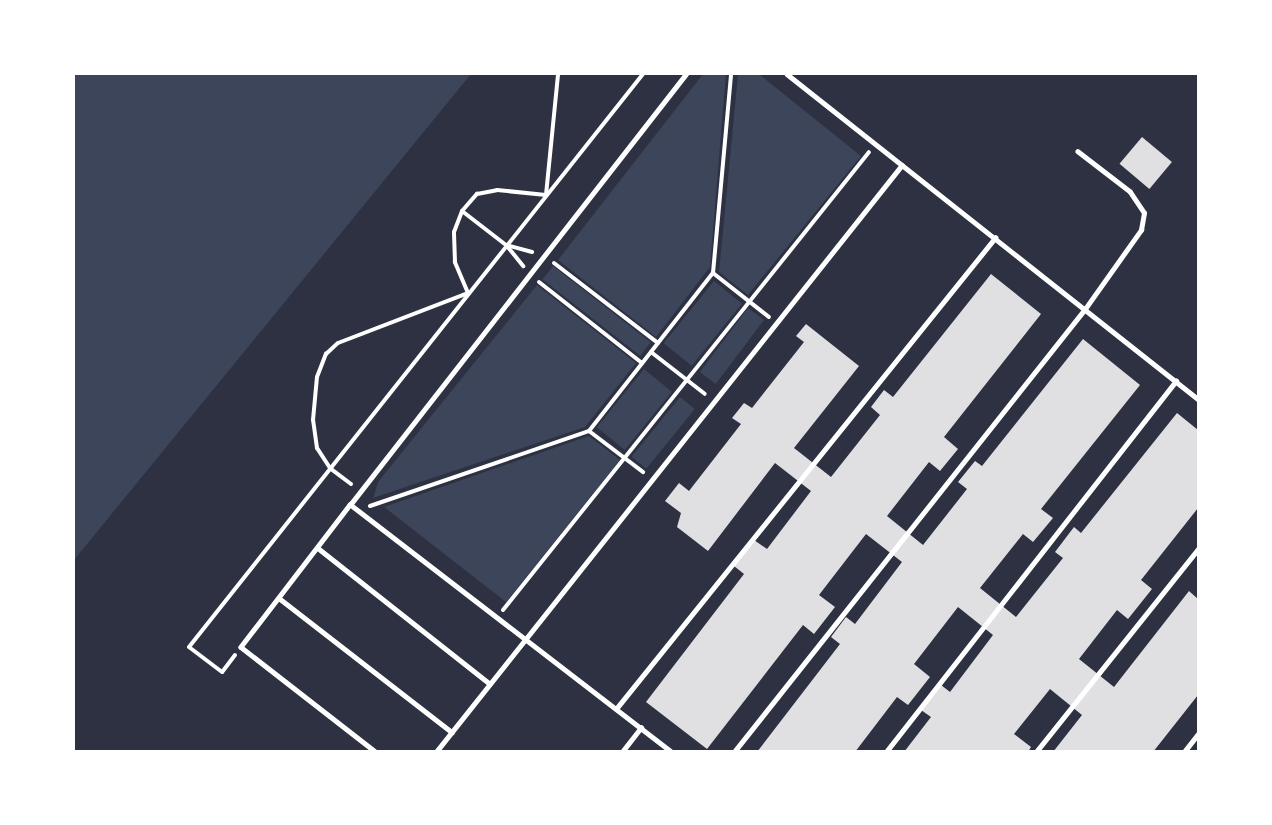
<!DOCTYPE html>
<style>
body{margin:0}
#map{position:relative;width:1272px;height:825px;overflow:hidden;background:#2d3142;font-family:Barlow,sans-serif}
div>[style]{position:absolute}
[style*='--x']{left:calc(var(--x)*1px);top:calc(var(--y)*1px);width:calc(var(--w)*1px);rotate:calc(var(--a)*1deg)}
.green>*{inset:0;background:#3c4559;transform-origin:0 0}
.building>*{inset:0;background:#e0e0e3;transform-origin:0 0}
.path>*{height:4px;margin:-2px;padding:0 2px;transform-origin:2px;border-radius:2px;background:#fff}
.service>*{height:4.5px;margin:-2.25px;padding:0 2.25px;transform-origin:2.25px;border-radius:2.25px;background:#fff}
span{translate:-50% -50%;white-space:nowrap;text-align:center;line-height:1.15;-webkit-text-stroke:4.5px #fff;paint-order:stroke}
.frame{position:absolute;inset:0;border:75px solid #fff;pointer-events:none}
</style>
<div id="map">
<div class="green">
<i style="clip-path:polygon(74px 74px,471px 74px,74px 560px)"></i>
<i style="clip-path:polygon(703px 74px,726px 74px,710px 267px,656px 337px,558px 260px)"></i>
<i style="clip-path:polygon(738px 74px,759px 74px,861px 156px,748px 295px,719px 272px)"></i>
<i style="left:553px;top:266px;width:124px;height:17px;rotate:38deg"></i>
<i style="left:714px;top:281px;width:36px;height:80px;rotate:39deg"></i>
<i style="clip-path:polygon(537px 285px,636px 363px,585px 427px,373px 498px,378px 482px)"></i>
<i style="left:748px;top:308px;width:20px;height:80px;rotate:37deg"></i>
<i style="left:644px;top:369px;width:36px;height:75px;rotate:39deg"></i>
<i style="left:680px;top:397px;width:19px;height:77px;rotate:39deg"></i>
<i style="clip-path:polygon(589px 436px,620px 460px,506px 602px,384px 507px)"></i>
</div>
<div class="building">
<i style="left:1142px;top:137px;width:39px;height:35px;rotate:40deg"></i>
<i style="clip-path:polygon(991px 274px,1041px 314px,944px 437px,958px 449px,940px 471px,929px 462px,887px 516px,923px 545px,967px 489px,958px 482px,975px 461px,982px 466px,1083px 339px,1140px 385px,1041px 509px,1053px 518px,1033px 542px,1023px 534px,980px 588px,1016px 617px,1063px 558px,1055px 552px,1074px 527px,1081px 533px,1177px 413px,1198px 430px,1198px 508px,1141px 580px,1152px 589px,1128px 619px,1117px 610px,1079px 659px,1114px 687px,1189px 591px,1198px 599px,1198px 695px,1153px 752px,1053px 752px,1082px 715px,1050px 689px,1014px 734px,1031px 747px,1028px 752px,904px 752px,931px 717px,921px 710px,941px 685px,950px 692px,993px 635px,958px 607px,914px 664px,930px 677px,908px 705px,897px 697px,855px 752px,757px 752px,840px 644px,831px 637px,846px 617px,855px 624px,902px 562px,866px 534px,819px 595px,835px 607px,814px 634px,803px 625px,707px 749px,646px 702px,744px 574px,734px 566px,754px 540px,767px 549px,811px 491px,775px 463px,708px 551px,677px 527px,681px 513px,665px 501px,679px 483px,689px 491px,741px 424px,732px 418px,744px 403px,752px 408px,804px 342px,796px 336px,806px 324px,859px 366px,794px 448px,831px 477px,880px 415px,871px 407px,884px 390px,893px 397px)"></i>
</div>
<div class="path">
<i style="--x:462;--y:211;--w:56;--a:37.7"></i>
<i style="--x:506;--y:245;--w:27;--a:15"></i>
<i style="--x:507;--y:246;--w:26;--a:51"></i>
<i style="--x:554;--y:263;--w:131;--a:37.6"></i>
<i style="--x:713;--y:273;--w:71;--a:38.2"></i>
<i style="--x:539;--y:282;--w:131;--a:38.2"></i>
<i style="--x:651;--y:352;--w:68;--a:37.9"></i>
<i style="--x:589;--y:431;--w:68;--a:37.2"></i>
<i style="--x:351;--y:484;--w:26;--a:-143"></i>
<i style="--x:330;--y:468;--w:24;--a:-123"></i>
<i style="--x:317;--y:448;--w:28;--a:-98"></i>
<i style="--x:313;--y:420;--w:43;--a:-84.7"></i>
<i style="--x:317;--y:377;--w:25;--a:-69"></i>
<i style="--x:326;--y:354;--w:16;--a:-43"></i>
<i style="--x:338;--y:343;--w:139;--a:-21"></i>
<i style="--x:468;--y:293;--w:34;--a:-113"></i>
<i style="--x:455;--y:262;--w:30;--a:-92"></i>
<i style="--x:454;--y:232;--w:22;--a:-69"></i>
<i style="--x:462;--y:211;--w:23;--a:-49"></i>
<i style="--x:477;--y:194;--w:20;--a:-11"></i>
<i style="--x:497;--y:190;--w:49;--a:5.8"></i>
<i style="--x:546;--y:195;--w:122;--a:-84.3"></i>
<i style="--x:370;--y:506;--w:231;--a:-18.9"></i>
<i style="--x:589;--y:431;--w:201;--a:-51.9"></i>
<i style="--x:713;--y:273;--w:200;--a:-84.8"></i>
<i style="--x:503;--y:610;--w:586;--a:-51.37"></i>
<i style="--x:235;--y:655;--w:21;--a:127"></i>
<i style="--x:222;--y:672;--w:41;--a:-142.9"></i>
<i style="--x:189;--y:647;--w:731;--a:-51.61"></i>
</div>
<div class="service">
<i style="--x:787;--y:74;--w:524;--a:38.34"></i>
<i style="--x:350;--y:505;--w:179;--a:127.5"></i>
<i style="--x:241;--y:647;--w:171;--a:37.9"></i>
<i style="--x:318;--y:548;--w:219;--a:38.3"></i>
<i style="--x:279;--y:598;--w:219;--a:37.8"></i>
<i style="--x:616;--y:709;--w:605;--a:-51.18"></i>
<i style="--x:436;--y:752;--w:749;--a:-51.56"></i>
<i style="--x:622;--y:752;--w:31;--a:-52"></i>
<i style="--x:671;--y:752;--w:405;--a:-142.4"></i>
<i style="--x:350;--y:505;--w:546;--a:-52.06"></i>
<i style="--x:734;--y:752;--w:565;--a:-51.61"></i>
<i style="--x:1085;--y:309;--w:97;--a:-54.7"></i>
<i style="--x:1141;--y:230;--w:17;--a:-80"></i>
<i style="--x:1144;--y:213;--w:25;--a:-124"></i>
<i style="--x:1130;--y:192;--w:66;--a:-142.4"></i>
<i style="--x:886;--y:752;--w:471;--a:-52"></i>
<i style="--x:1036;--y:752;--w:260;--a:-51.4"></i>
<i style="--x:1184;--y:752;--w:23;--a:-52"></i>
</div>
<div class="frame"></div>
</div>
